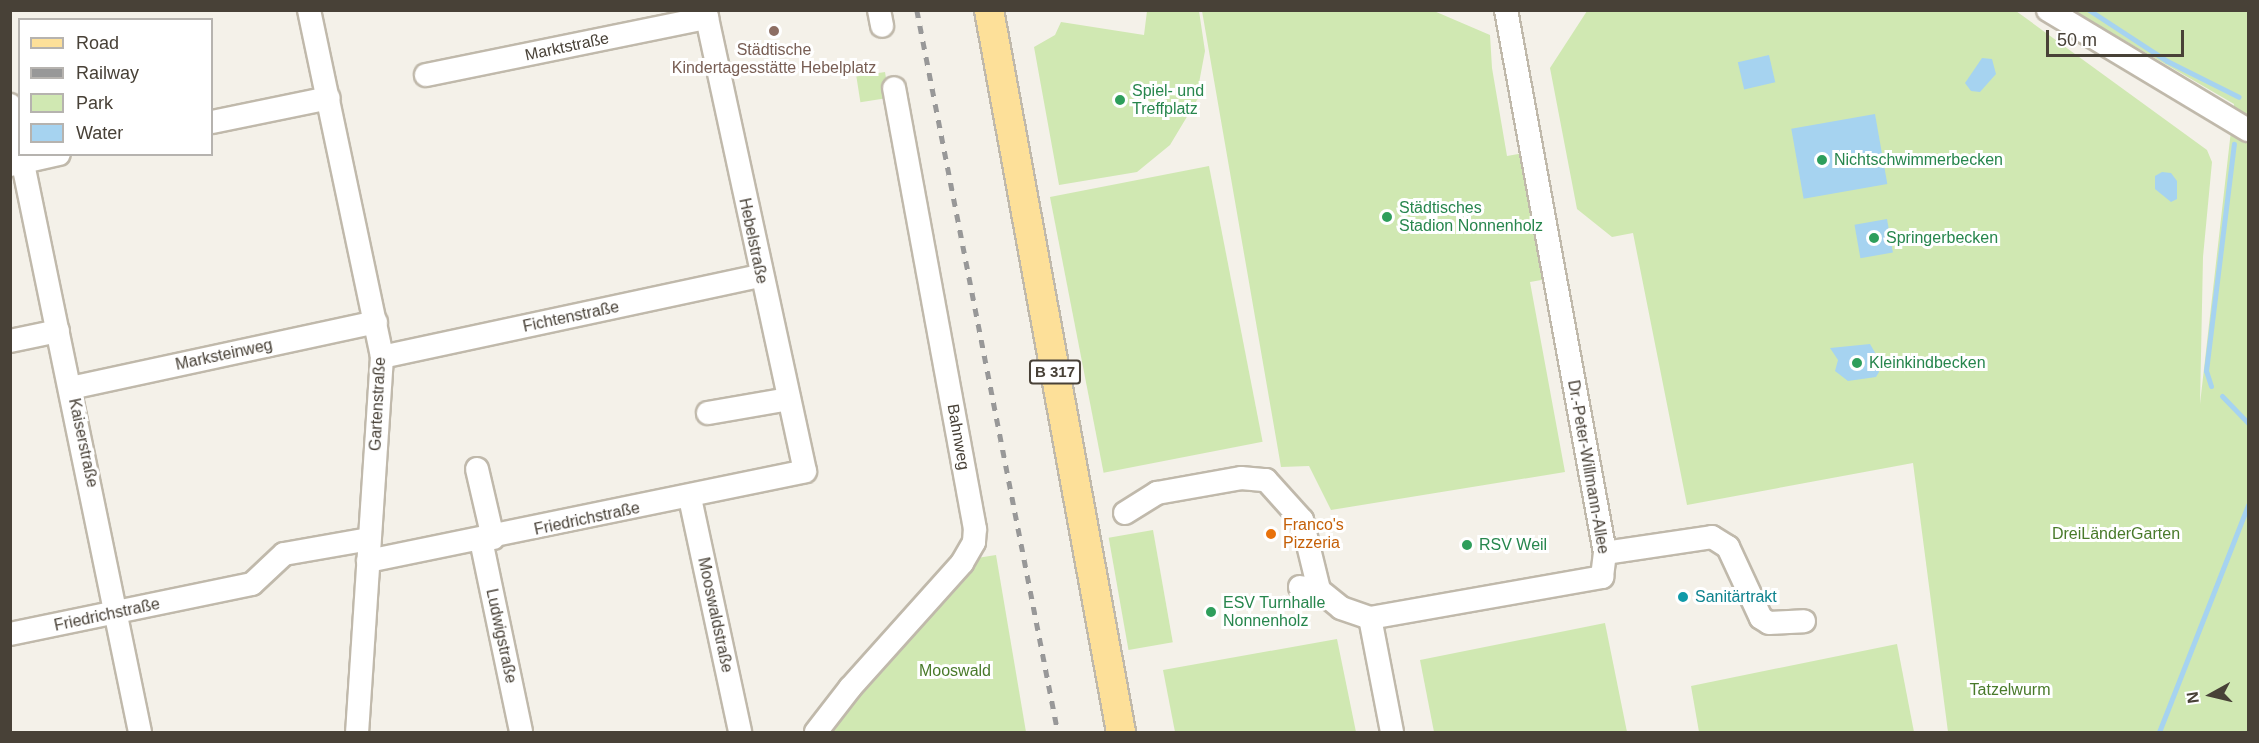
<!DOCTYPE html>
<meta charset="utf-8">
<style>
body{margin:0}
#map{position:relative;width:2259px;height:743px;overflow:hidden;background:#f4f1e9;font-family:Arial,sans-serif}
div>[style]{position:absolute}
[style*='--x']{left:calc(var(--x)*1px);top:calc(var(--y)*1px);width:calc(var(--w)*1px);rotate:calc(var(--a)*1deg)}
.green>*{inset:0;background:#d0e8b2;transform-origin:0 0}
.water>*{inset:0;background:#a6d3f0;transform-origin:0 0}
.stream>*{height:5px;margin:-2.5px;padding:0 2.5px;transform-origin:2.5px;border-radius:2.5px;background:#a6d3f0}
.roads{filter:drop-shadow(2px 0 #c0b9ab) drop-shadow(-2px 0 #c0b9ab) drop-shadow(0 2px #c0b9ab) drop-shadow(0 -2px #c0b9ab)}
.minor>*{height:22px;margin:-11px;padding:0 11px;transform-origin:11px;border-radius:11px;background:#fff}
.major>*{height:28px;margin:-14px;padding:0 14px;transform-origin:14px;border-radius:14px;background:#fde099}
.rail>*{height:4.5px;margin-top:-2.25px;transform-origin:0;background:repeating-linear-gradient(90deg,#989898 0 8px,transparent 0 16px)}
.dots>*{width:16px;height:16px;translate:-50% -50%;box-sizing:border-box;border:3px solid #fff;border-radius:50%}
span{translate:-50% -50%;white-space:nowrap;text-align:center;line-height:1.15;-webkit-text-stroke:6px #fff;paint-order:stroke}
.shield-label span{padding:2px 4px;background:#fff;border:2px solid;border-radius:4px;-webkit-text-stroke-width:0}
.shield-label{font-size:15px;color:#484137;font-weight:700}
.street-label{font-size:16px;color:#484137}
.education-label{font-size:16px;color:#785e54}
.leisure-label{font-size:16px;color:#27864d}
.left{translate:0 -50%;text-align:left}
.food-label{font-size:16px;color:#c56008}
.park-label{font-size:16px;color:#497a2a}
.culture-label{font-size:16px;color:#0d838f}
.frame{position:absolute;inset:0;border:12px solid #484137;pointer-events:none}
.legend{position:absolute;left:18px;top:18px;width:195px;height:138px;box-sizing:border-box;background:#fff;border:2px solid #b6b3af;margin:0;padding:8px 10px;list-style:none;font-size:18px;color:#484137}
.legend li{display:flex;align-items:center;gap:12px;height:30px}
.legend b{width:30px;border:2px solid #b6b3af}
.north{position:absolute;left:2181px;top:665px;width:60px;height:60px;-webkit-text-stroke:4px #fff;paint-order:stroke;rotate:262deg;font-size:16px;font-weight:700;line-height:24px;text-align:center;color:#484137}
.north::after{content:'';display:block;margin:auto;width:21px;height:27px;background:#484137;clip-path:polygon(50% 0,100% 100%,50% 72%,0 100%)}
.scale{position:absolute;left:2046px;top:30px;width:138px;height:27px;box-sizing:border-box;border:3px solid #484137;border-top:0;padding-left:8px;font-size:18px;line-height:21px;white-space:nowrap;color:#484137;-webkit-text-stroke:4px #fff;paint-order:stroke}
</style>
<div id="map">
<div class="green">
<i style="clip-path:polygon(1147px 11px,1199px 11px,1205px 51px,1199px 83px,1206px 85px,1170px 145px,1137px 172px,1059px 185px,1034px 47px,1055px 35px,1061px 22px,1144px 35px)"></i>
<i style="clip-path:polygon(1202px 11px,1434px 11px,1490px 35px,1492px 68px,1507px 156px,1524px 153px,1547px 279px,1530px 282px,1565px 472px,1331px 510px,1309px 466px,1281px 467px)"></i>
<i style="clip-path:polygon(1587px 11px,2016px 11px,2207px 150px,2212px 162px,2203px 257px,2200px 404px,2234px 104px,2074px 11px,2248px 11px,2248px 732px,1948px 732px,1913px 463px,1687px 505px,1633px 233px,1612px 237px,1577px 209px,1550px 68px)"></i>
<i style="left:885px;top:72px;width:26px;height:29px;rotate:81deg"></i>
<i style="left:1209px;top:166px;width:281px;height:162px;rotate:79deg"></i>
<i style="left:1153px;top:530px;width:114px;height:45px;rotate:80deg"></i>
<i style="clip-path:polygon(996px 555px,1026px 732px,824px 732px,977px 558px)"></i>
<i style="clip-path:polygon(1605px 623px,1627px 732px,1434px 732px,1420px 660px)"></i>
<i style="clip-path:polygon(1337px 639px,1356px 732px,1175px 732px,1163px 670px)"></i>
<i style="clip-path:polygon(1897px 644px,1914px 732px,1699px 732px,1691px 686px)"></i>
</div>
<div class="water">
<i style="left:1769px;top:55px;width:28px;height:32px;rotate:77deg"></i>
<i style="clip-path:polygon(1982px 58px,1992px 59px,1996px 74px,1980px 92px,1971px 91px,1965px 83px)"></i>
<i style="left:1875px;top:114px;width:71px;height:85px;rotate:80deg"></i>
<i style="clip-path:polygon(2162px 172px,2171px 173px,2177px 181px,2177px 199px,2171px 202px,2155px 189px,2155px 176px)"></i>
<i style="left:1887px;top:219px;width:34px;height:33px;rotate:80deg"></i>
<i style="clip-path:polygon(1870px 344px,1877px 356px,1879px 372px,1876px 377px,1848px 381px,1835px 371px,1838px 360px,1830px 348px)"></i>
</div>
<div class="stream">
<i style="--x:2089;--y:10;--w:93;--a:33.2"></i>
<i style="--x:2167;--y:61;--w:80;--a:26.6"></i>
<i style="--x:2211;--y:386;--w:16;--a:-108"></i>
<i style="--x:2206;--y:371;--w:229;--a:-83"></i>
<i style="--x:2222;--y:396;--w:37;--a:46"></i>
<i style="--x:2159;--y:732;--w:244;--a:-68.6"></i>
</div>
<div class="roads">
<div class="minor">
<i style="--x:309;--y:10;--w:355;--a:78.1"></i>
<i style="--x:382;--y:357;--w:376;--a:93.8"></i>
<i style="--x:879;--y:10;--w:16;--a:79"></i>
<i style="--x:2048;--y:10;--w:233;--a:31"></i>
<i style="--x:426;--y:75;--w:287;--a:-11.5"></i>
<i style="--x:10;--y:105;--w:44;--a:76.9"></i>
<i style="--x:212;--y:122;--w:119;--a:-11.6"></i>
<i style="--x:21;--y:154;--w:590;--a:78.37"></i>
<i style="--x:10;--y:165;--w:50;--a:-12.7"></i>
<i style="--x:10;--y:341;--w:49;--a:-11.8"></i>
<i style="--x:382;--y:357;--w:388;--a:-12.1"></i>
<i style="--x:71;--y:388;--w:312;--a:-12.2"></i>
<i style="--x:708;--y:413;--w:82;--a:-9.8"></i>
<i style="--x:477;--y:469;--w:71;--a:76.9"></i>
<i style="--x:690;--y:498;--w:239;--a:77.9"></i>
<i style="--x:1125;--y:513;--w:38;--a:-32"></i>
<i style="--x:1157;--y:493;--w:85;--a:-10.1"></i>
<i style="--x:1241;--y:478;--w:25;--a:5"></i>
<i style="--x:1266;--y:480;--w:54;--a:48"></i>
<i style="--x:1302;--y:520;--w:72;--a:76.3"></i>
<i style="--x:481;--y:540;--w:196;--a:78.2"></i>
<i style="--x:1605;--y:553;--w:108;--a:-8.5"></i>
<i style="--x:1712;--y:537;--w:19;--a:32"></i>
<i style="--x:1728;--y:547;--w:78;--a:65.1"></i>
<i style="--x:1761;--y:618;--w:9;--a:32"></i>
<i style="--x:1769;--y:623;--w:35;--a:-3"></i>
<i style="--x:368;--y:561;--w:446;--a:-11.6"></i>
<i style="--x:805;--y:471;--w:472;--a:-102.2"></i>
<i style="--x:1300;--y:587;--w:19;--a:9"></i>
<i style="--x:1319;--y:590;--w:28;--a:39"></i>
<i style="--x:1341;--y:608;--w:31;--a:19"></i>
<i style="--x:10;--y:634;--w:247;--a:-11.7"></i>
<i style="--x:252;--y:584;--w:44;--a:-43.2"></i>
<i style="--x:284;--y:554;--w:86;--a:-10"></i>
<i style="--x:816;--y:732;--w:56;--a:-52.3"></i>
<i style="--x:850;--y:688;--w:168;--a:-48.1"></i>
<i style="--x:962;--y:563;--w:24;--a:-60"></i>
<i style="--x:974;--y:542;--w:13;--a:-86"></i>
<i style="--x:975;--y:529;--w:448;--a:-100.4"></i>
<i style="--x:1392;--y:732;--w:116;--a:-100.9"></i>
<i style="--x:1370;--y:618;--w:236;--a:-10"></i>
<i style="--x:1602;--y:577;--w:24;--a:-83"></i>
<i style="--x:1605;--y:553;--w:552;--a:-100.33"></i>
</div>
<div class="major">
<i style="--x:989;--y:10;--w:734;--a:79.64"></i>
</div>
</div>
<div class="rail">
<i style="--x:917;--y:10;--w:736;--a:78.95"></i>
</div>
<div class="dots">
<i style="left:774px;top:31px;background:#8d6e63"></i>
<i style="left:1120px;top:100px;background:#2e9e5b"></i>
<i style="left:1822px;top:160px;background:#2e9e5b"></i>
<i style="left:1387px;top:217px;background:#2e9e5b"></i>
<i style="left:1874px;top:238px;background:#2e9e5b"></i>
<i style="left:1857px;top:363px;background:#2e9e5b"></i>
<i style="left:1271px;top:534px;background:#e8710a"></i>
<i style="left:1467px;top:545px;background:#2e9e5b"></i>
<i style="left:1683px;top:597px;background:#0f9aa8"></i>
<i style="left:1211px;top:612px;background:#2e9e5b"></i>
</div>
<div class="shield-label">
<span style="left:1055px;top:372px">B 317</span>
</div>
<div class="street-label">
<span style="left:567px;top:47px;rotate:-12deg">Marktstraße</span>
<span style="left:753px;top:241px;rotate:78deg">Hebelstraße</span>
<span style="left:571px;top:317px;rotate:-12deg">Fichtenstraße</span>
<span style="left:224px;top:355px;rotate:-12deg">Marksteinweg</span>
<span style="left:378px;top:404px;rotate:-87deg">Gartenstraße</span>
<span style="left:958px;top:437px;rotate:80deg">Bahnweg</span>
<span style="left:83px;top:443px;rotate:78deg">Kaiserstraße</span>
<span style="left:1588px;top:467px;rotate:80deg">Dr.-Peter-Willmann-Allee</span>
<span style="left:587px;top:519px;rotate:-12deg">Friedrichstraße</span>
<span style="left:107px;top:615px;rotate:-12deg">Friedrichstraße</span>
<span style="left:715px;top:615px;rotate:78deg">Mooswaldstraße</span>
<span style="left:501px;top:636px;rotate:78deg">Ludwigstraße</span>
</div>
<div class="education-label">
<span style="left:774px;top:59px">Städtische<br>Kindertagesstätte Hebelplatz</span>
</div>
<div class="leisure-label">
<span class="left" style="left:1132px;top:100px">Spiel- und<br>Treffplatz</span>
<span class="left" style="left:1834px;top:160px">Nichtschwimmerbecken</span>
<span class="left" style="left:1399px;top:217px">Städtisches<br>Stadion Nonnenholz</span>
<span class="left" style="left:1886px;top:238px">Springerbecken</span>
<span class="left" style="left:1869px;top:363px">Kleinkindbecken</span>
<span class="left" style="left:1479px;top:545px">RSV Weil</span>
<span class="left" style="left:1223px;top:612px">ESV Turnhalle<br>Nonnenholz</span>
</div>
<div class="food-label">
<span class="left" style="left:1283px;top:534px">Franco's<br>Pizzeria</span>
</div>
<div class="park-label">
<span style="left:2116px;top:534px">DreiLänderGarten</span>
<span style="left:955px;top:671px">Mooswald</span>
<span style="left:2010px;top:690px">Tatzelwurm</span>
</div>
<div class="culture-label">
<span class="left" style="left:1695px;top:597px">Sanitärtrakt</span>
</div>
<div class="frame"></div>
<ul class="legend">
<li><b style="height:8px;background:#fde099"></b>Road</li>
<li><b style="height:8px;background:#989898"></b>Railway</li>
<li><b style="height:16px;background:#d0e8b2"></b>Park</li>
<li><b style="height:16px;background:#a6d3f0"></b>Water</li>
</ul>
<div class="north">N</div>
<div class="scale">50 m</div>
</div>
